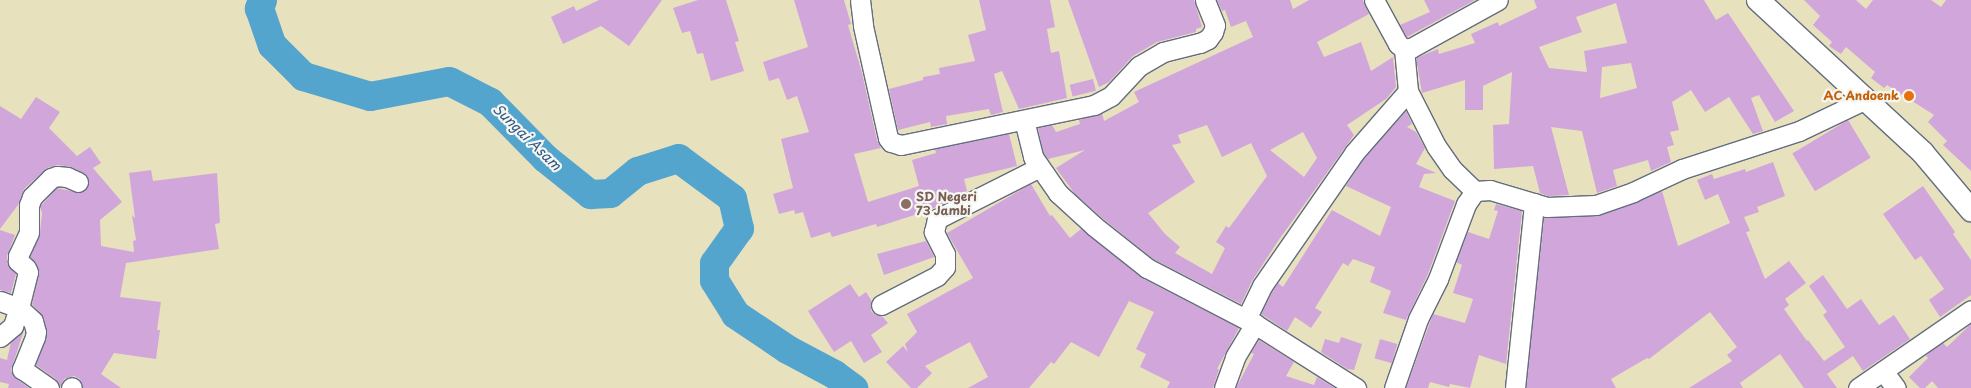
<!DOCTYPE html>
<style>
body{margin:0}
#map{position:relative;width:1971px;height:388px;overflow:hidden;background:#e8e1bd;font-family:"Playpen Sans",sans-serif}
div>[style]{position:absolute}
[style*='--x']{left:calc(var(--x)*1px);top:calc(var(--y)*1px);width:calc(var(--w)*1px);rotate:calc(var(--a)*1deg)}
.river>*{height:29px;margin:-14.5px;padding:0 14.5px;transform-origin:14.5px;border-radius:14.5px;background:#53a5ce}
.building>*{inset:0;background:#d1a7db;transform-origin:0 0}
.roads{filter:drop-shadow(1px 0 #636d7f) drop-shadow(-1px 0 #636d7f) drop-shadow(0 1px #636d7f) drop-shadow(0 -1px #636d7f)}
.minor>*{height:19px;margin:-9.5px;padding:0 9.5px;transform-origin:9.5px;border-radius:9.5px;background:#fff}
.tertiary>*{height:22px;margin:-11px;padding:0 11px;transform-origin:11px;border-radius:11px;background:#fff}
.dots>*{width:14px;height:14px;translate:-50% -50%;box-sizing:border-box;border:2px solid #f6f6f2;border-radius:50%}
span{translate:-50% -50%;white-space:nowrap;text-align:center;line-height:1.15;-webkit-text-stroke:4.5px #f6f6f2;paint-order:stroke}
.food-label{font-size:12px;color:#c56008;font-weight:700}
.right{translate:-100% -50%;text-align:right}
.education-label{font-size:12px;color:#785e54;font-weight:700}
.left{translate:0 -50%;text-align:left}
.water-label{font-size:14px;color:#2f5885;font-style:italic}
</style>
<div id="map">
<div class="river">
<i style="--x:262;--y:0;--w:9;--a:111"></i>
<i style="--x:259;--y:8;--w:39;--a:71"></i>
<i style="--x:272;--y:45;--w:44;--a:45"></i>
<i style="--x:303;--y:76;--w:70;--a:16.6"></i>
<i style="--x:370;--y:96;--w:80;--a:-10.8"></i>
<i style="--x:449;--y:81;--w:46;--a:27.1"></i>
<i style="--x:490;--y:102;--w:78;--a:45.5"></i>
<i style="--x:545;--y:158;--w:58;--a:38.7"></i>
<i style="--x:590;--y:194;--w:20;--a:-3"></i>
<i style="--x:610;--y:193;--w:35;--a:-39"></i>
<i style="--x:637;--y:171;--w:43;--a:-17.6"></i>
<i style="--x:678;--y:158;--w:67;--a:36.5"></i>
<i style="--x:732;--y:198;--w:31;--a:77"></i>
<i style="--x:739;--y:228;--w:43;--a:125.5"></i>
<i style="--x:714;--y:263;--w:17;--a:90"></i>
<i style="--x:714;--y:280;--w:40;--a:58"></i>
<i style="--x:735;--y:314;--w:63;--a:33.9"></i>
<i style="--x:787;--y:349;--w:53;--a:28"></i>
<i style="--x:834;--y:374;--w:24;--a:36"></i>
</div>
<div class="building">
<i style="clip-path:polygon(599px 0,662px 0,629px 46px,601px 26px,563px 44px,551px 17px,574px 6px,576px 11px)"></i>
<i style="clip-path:polygon(698px 0,726px 0,739px 41px,735px 42px,744px 71px,711px 81px,703px 53px,697px 54px,690px 31px,682px 33px,673px 8px)"></i>
<i style="clip-path:polygon(794px 0,844px 0,851px 24px,848px 25px,862px 73px,877px 140px,881px 148px,854px 154px,868px 202px,919px 186px,912px 160px,936px 153px,935px 149px,1009px 134px,1017px 166px,964px 179px,967px 191px,930px 210px,877px 227px,876px 224px,832px 237px,830px 232px,811px 238px,803px 212px,795px 214px,794px 210px,779px 214px,773px 194px,793px 188px,781px 139px,809px 132px,797px 96px,787px 100px,779px 78px,769px 81px,763px 62px,808px 47px)"></i>
<i style="clip-path:polygon(979px 0,1050px 0,1055px 27px,1047px 29px,1051px 53px,1059px 51px,1067px 98px,1019px 109px,1002px 71px,994px 74px,1003px 112px,991px 115px,989px 109px,946px 116px,947px 124px,931px 127px,930px 122px,898px 130px,889px 89px,923px 80px,923px 77px,940px 74px,939px 68px,975px 61px,968px 35px,986px 30px)"></i>
<i style="clip-path:polygon(1068px 0,1194px 0,1202px 27px,1196px 29px,1196px 32px,1157px 42px,1133px 56px,1109px 82px,1099px 87px)"></i>
<i style="clip-path:polygon(evenodd,1217px 0,1290px 0,1293px 9px,1309px 0,1363px 0,1369px 14px,1317px 42px,1324px 57px,1361px 42px,1371px 71px,1393px 57px,1396px 87px,1386px 99px,1347px 125px,1354px 135px,1278px 241px,1252px 281px,1241px 304px,1153px 259px,1101px 217px,1075px 194px,1056px 168px,1085px 150px,1048px 159px,1043px 152px,1038px 128px,1052px 125px,1056px 132px,1080px 124px,1079px 120px,1102px 113px,1104px 121px,1139px 102px,1134px 92px,1253px 37px,1246px 21px,1231px 27px,1225px 10px,1222px 11px,1217px 0,1207px 125px,1222px 157px,1251px 143px,1267px 176px,1229px 228px,1226px 226px,1216px 242px,1225px 248px,1212px 274px,1175px 253px,1180px 247px,1165px 234px,1148px 213px,1195px 182px,1172px 145px,1181px 143px,1178px 135px,1207px 125px,1217px 0,1303px 132px,1317px 158px,1304px 177px,1270px 150px,1303px 132px)"></i>
<i style="clip-path:polygon(1424px 0,1475px 0,1407px 37px,1400px 25px,1430px 12px)"></i>
<i style="clip-path:polygon(evenodd,1534px 0,1704px 0,1716px 20px,1728px 13px,1794px 111px,1775px 122px,1759px 95px,1751px 98px,1763px 131px,1753px 134px,1729px 97px,1705px 112px,1691px 90px,1672px 102px,1679px 130px,1670px 132px,1674px 145px,1667px 147px,1671px 162px,1651px 171px,1648px 160px,1613px 170px,1617px 186px,1597px 193px,1582px 131px,1551px 127px,1569px 195px,1548px 196px,1540px 193px,1533px 166px,1494px 169px,1493px 125px,1509px 124px,1512px 72px,1483px 86px,1483px 110px,1465px 110px,1465px 80px,1422px 93px,1416px 58px,1438px 49px,1439px 54px,1475px 43px,1471px 34px,1498px 22px,1499px 26px,1537px 8px,1534px 0,1616px 3px,1627px 43px,1584px 51px,1587px 72px,1549px 68px,1539px 47px,1582px 32px,1576px 17px,1616px 3px,1534px 0,1631px 63px,1637px 88px,1600px 98px,1602px 67px,1631px 63px)"></i>
<i style="clip-path:polygon(1804px 0,1856px 0,1866px 9px,1873px 0,1931px 0,1941px 7px,1946px 0,1971px 0,1971px 171px,1943px 145px,1947px 141px,1928px 122px,1934px 115px,1887px 85px,1884px 88px,1871px 78px,1875px 72px,1846px 47px,1841px 54px,1829px 46px,1832px 42px,1813px 25px,1820px 16px)"></i>
<i style="left:1093px;top:79px;width:12px;height:24px;rotate:76deg"></i>
<i style="clip-path:polygon(36px 97px,60px 112px,49px 128px,77px 156px,90px 147px,101px 163px,93px 168px,122px 202px,100px 220px,101px 246px,134px 252px,133px 241px,136px 240px,132px 215px,135px 218px,129px 173px,151px 170px,153px 181px,217px 173px,220px 223px,215px 224px,219px 249px,126px 263px,120px 297px,161px 302px,157px 330px,160px 330px,156px 359px,114px 353px,101px 374px,121px 388px,83px 388px,80px 379px,74px 376px,64px 379px,60px 388px,56px 379px,36px 365px,47px 334px,44px 318px,32px 304px,39px 274px,36px 263px,30px 257px,40px 232px,42px 213px,40px 207px,57px 188px,80px 193px,88px 187px,89px 181px,87px 175px,71px 167px,58px 165px,47px 168px,24px 189px,18px 205px,0 229px,0 106px,21px 119px)"></i>
<i style="clip-path:polygon(1406px 111px,1412px 124px,1407px 127px,1416px 132px,1425px 148px,1416px 164px,1436px 173px,1424px 174px,1419px 187px,1455px 201px,1428px 274px,1406px 320px,1383px 313px,1391px 291px,1370px 282px,1375px 267px,1353px 259px,1348px 266px,1343px 263px,1315px 308px,1322px 312px,1311px 328px,1295px 317px,1287px 331px,1261px 314px,1272px 292px,1278px 283px,1283px 287px,1332px 210px,1380px 236px,1391px 207px,1346px 186px,1363px 160px)"></i>
<i style="left:1848px;top:120px;width:44px;height:65px;rotate:59deg"></i>
<i style="clip-path:polygon(1773px 162px,1785px 196px,1757px 207px,1759px 212px,1744px 217px,1750px 231px,1746px 232px,1765px 279px,1789px 261px,1806px 283px,1785px 299px,1789px 305px,1784px 309px,1807px 341px,1808px 340px,1824px 361px,1845px 347px,1823px 315px,1827px 312px,1809px 286px,1823px 275px,1847px 309px,1861px 299px,1879px 325px,1894px 315px,1910px 339px,1863px 371px,1853px 356px,1827px 374px,1837px 388px,1804px 388px,1780px 354px,1740px 383px,1743px 388px,1689px 388px,1732px 361px,1727px 355px,1737px 347px,1710px 312px,1649px 359px,1647px 358px,1611px 379px,1616px 388px,1526px 388px,1544px 218px,1599px 216px,1662px 191px,1678px 246px,1730px 223px,1718px 194px,1705px 200px,1697px 180px,1712px 174px,1714px 179px,1745px 169px,1746px 172px)"></i>
<i style="clip-path:polygon(1031px 184px,1050px 216px,1052px 215px,1070px 238px,1081px 229px,1142px 278px,1239px 328px,1217px 369px,1219px 369px,1213px 388px,1167px 388px,1170px 382px,1140px 367px,1146px 354px,1136px 349px,1154px 312px,1129px 301px,1099px 357px,1071px 342px,1054px 364px,1051px 362px,1029px 388px,968px 388px,988px 377px,970px 342px,925px 366px,932px 373px,917px 388px,911px 388px,886px 362px,903px 346px,908px 352px,905px 344px,917px 332px,907px 314px,973px 278px,947px 233px)"></i>
<i style="clip-path:polygon(1923px 186px,1955px 232px,1953px 234px,1971px 260px,1971px 295px,1940px 317px,1929px 300px,1944px 289px,1921px 256px,1915px 260px,1883px 214px)"></i>
<i style="clip-path:polygon(1496px 204px,1522px 211px,1506px 364px,1479px 355px,1470px 388px,1450px 384px,1449px 387px,1430px 382px,1428px 388px,1406px 388px,1433px 314px,1465px 323px,1473px 299px,1453px 293px,1462px 265px,1456px 262px,1468px 232px,1489px 239px,1498px 211px,1494px 210px)"></i>
<i style="clip-path:polygon(0 230px,15px 235px,7px 256px,8px 266px,16px 274px,11px 293px,0 290px)"></i>
<i style="clip-path:polygon(926px 241px,934px 257px,884px 275px,877px 254px)"></i>
<i style="clip-path:polygon(850px 284px,859px 297px,866px 292px,871px 300px,871px 311px,875px 315px,882px 316px,888px 323px,871px 335px,882px 352px,864px 363px,851px 341px,834px 352px,808px 311px)"></i>
<i style="clip-path:polygon(1971px 324px,1971px 388px,1938px 388px,1932px 381px,1925px 388px,1920px 388px,1909px 377px,1928px 358px,1926px 356px,1930px 352px,1943px 343px,1947px 347px)"></i>
<i style="clip-path:polygon(24px 330px,11px 370px,15px 378px,29px 388px,8px 388px,9px 384px,0 382px,0 358px,7px 360px,11px 342px)"></i>
<i style="clip-path:polygon(1341px 337px,1362px 344px,1354px 370px,1347px 369px,1321px 352px,1325px 339px,1339px 343px)"></i>
<i style="left:1380px;top:339px;width:18px;height:20px;rotate:16deg"></i>
<i style="clip-path:polygon(1259px 340px,1294px 362px,1286px 376px,1314px 385px,1317px 377px,1335px 388px,1236px 388px,1254px 354px,1251px 353px)"></i>
</div>
<div class="roads">
<div class="minor">
<i style="--x:860;--y:0;--w:26;--a:83"></i>
<i style="--x:863;--y:26;--w:115;--a:77.4"></i>
<i style="--x:888;--y:138;--w:5;--a:53"></i>
<i style="--x:891;--y:142;--w:10;--a:17"></i>
<i style="--x:901;--y:145;--w:197;--a:-11.7"></i>
<i style="--x:1094;--y:105;--w:19;--a:-28"></i>
<i style="--x:1111;--y:96;--w:41;--a:-47"></i>
<i style="--x:1139;--y:66;--w:28;--a:-30"></i>
<i style="--x:1163;--y:52;--w:38;--a:-14"></i>
<i style="--x:1200;--y:43;--w:9;--a:-27"></i>
<i style="--x:1208;--y:39;--w:9;--a:-54"></i>
<i style="--x:1213;--y:32;--w:7;--a:-74"></i>
<i style="--x:1215;--y:25;--w:27;--a:-112"></i>
<i style="--x:1404;--y:49;--w:7;--a:-8"></i>
<i style="--x:1411;--y:48;--w:99;--a:-28.9"></i>
<i style="--x:1408;--y:91;--w:62;--a:63"></i>
<i style="--x:1436;--y:146;--w:28;--a:55"></i>
<i style="--x:1452;--y:169;--w:32;--a:44"></i>
<i style="--x:1024;--y:120;--w:38;--a:76"></i>
<i style="--x:1033;--y:157;--w:44;--a:55.2"></i>
<i style="--x:1058;--y:193;--w:49;--a:42.5"></i>
<i style="--x:1094;--y:226;--w:68;--a:38.4"></i>
<i style="--x:1147;--y:268;--w:122;--a:27.4"></i>
<i style="--x:1255;--y:324;--w:120;--a:32.4"></i>
<i style="--x:0;--y:301;--w:20;--a:20"></i>
<i style="--x:19;--y:308;--w:37;--a:-76"></i>
<i style="--x:28;--y:272;--w:4;--a:-117"></i>
<i style="--x:26;--y:268;--w:11;--a:-139"></i>
<i style="--x:18;--y:261;--w:5;--a:-90"></i>
<i style="--x:18;--y:256;--w:26;--a:-65"></i>
<i style="--x:29;--y:232;--w:27;--a:-90"></i>
<i style="--x:29;--y:205;--w:9;--a:-69"></i>
<i style="--x:32;--y:197;--w:27;--a:-45"></i>
<i style="--x:51;--y:178;--w:6;--a:-18"></i>
<i style="--x:57;--y:176;--w:10;--a:6"></i>
<i style="--x:67;--y:177;--w:12;--a:24"></i>
<i style="--x:881;--y:305;--w:63;--a:-27.4"></i>
<i style="--x:937;--y:276;--w:12;--a:-48"></i>
<i style="--x:945;--y:267;--w:13;--a:-90"></i>
<i style="--x:945;--y:254;--w:25;--a:-117"></i>
<i style="--x:934;--y:232;--w:13;--a:-77"></i>
<i style="--x:937;--y:219;--w:115;--a:-26.8"></i>
<i style="--x:1246;--y:319;--w:37;--a:-64"></i>
<i style="--x:1262;--y:286;--w:162;--a:-55.3"></i>
<i style="--x:1354;--y:153;--w:82;--a:-48.9"></i>
<i style="--x:1408;--y:91;--w:42;--a:-95.4"></i>
<i style="--x:1404;--y:49;--w:8;--a:-140"></i>
<i style="--x:1398;--y:44;--w:50;--a:-118.6"></i>
<i style="--x:0;--y:337;--w:17;--a:-40"></i>
<i style="--x:13;--y:326;--w:19;--a:-72"></i>
<i style="--x:19;--y:308;--w:19;--a:43"></i>
<i style="--x:33;--y:321;--w:11;--a:75"></i>
<i style="--x:36;--y:332;--w:5;--a:101"></i>
<i style="--x:35;--y:337;--w:35;--a:112"></i>
<i style="--x:22;--y:369;--w:33;--a:35"></i>
<i style="--x:1883;--y:371;--w:21;--a:53"></i>
<i style="--x:71;--y:388;--w:1;--a:-45"></i>
<i style="--x:1224;--y:388;--w:33;--a:-70"></i>
<i style="--x:1235;--y:357;--w:39;--a:-59"></i>
<i style="--x:1394;--y:388;--w:73;--a:-70.8"></i>
<i style="--x:1418;--y:319;--w:45;--a:-63.4"></i>
<i style="--x:1438;--y:279;--w:80;--a:-69.5"></i>
<i style="--x:1466;--y:204;--w:16;--a:-55"></i>
<i style="--x:1475;--y:191;--w:15;--a:-4"></i>
<i style="--x:1490;--y:190;--w:59;--a:16.6"></i>
<i style="--x:1547;--y:207;--w:49;--a:-2.3"></i>
<i style="--x:1596;--y:205;--w:39;--a:-19"></i>
<i style="--x:1633;--y:192;--w:54;--a:-25.1"></i>
<i style="--x:1682;--y:169;--w:123;--a:-18"></i>
<i style="--x:1799;--y:131;--w:72;--a:-25.5"></i>
<i style="--x:1515;--y:388;--w:186;--a:-84.1"></i>
<i style="--x:1858;--y:388;--w:137;--a:-34.6"></i>
</div>
<div class="tertiary">
<i style="--x:1758;--y:0;--w:225;--a:42.8"></i>
<i style="--x:1923;--y:153;--w:75;--a:49.9"></i>
</div>
</div>
<div class="dots">
<i style="left:1909px;top:96px;background:#e8710a"></i>
<i style="left:906px;top:204px;background:#8d6e63"></i>
</div>
<div class="food-label">
<span class="right" style="left:1899px;top:96px">AC Andoenk</span>
</div>
<div class="education-label">
<span class="left" style="left:916px;top:204px">SD Negeri<br>73 Jambi</span>
</div>
<div class="water-label">
<span style="left:527px;top:137px;rotate:44deg">Sungai Asam</span>
</div>
</div>
